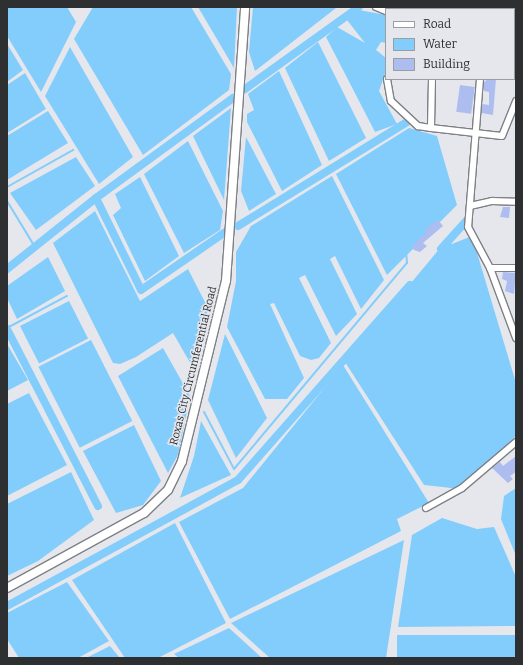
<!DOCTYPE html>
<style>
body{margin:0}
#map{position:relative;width:523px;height:665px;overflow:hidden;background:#e5e7ec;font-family:Bitter,serif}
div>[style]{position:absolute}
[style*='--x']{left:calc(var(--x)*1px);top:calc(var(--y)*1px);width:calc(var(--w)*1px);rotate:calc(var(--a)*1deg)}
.water>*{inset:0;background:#83cdfc;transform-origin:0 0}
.stream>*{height:2px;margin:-1px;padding:0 1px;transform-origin:1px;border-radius:1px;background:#83cdfc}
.canal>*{height:8px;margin:-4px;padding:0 4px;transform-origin:4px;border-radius:4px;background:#83cdfc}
.building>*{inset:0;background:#adbdf0;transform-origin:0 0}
.roads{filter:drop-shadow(1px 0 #7e8085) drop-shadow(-1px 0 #7e8085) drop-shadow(0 1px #7e8085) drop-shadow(0 -1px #7e8085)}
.minor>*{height:6px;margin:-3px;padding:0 3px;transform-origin:3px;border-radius:3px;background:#fff}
.secondary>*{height:8px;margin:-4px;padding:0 4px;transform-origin:4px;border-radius:4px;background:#fff}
span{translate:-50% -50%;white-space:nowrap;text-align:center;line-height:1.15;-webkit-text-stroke:3px #e5e7ec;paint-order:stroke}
.street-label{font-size:11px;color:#2e2f31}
.frame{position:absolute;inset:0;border:8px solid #2e2f31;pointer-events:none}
.legend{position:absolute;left:385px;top:8px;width:130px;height:72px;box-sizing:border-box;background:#e5e7ec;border:1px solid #9c9da1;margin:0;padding:5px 7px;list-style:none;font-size:12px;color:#2e2f31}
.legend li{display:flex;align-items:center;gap:8px;height:20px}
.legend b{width:20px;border:1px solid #9c9da1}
</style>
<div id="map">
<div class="water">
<i style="clip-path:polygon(7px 7px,67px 7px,76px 22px,41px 92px,7px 36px)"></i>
<i style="clip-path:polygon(93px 7px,191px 7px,231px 74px,229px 90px,143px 155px,74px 39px)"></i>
<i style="clip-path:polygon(198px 7px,237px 7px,234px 68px)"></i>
<i style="clip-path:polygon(253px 7px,336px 7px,336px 8px,255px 71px,249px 52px)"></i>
<i style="clip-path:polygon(359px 10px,386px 15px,386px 43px,381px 42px,376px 50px,386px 58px,386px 71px,379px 91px,397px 124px,375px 132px,326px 37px,337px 27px,365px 43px,347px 20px)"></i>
<i style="clip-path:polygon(318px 42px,366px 138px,329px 161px,285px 68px)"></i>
<i style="clip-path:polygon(7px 44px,23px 70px,7px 82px)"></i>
<i style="clip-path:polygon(70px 47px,133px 157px,99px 184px,45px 96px)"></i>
<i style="clip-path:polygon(279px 71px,322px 165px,282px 191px,247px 122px,247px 114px,254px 110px,248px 94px)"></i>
<i style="clip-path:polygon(25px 73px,46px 109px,7px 133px,7px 85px)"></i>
<i style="clip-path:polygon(231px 108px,224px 200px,193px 136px)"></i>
<i style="clip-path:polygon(48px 111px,68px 143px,7px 180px,7px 136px)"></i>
<i style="clip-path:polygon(409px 128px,437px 136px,457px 205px,387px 275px,336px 174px)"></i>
<i style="clip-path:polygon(246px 137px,276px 194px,249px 211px,241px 191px)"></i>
<i style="clip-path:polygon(188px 141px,223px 211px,220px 230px,184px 253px,144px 174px)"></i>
<i style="clip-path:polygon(76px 157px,95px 186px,36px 230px,10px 193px)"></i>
<i style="clip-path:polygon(332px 176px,384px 280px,361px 309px,335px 256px,330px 259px,357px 314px,336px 336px,305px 275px,299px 278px,331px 343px,319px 358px,311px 360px,300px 356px,274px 303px,270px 304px,304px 378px,287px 399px,265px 399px,227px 327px,236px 281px,236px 252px,251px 226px)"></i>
<i style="clip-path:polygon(140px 177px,179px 256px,145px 281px,113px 215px,121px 208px,115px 194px)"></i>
<i style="clip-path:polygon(95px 211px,140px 301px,188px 269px,210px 312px,196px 373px,173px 333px,136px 357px,120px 364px,113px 363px,53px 243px)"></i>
<i style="clip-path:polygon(472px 236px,516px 383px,516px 436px,460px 489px,424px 485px,345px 362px,446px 241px,452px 244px)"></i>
<i style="clip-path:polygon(48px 257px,65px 291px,17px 319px,7px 298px,7px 286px)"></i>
<i style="left:69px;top:301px;width:42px;height:55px;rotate:63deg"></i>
<i style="clip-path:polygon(225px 334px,267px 418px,236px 458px,208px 400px)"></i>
<i style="left:91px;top:340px;width:91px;height:59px;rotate:63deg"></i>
<i style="clip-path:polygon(7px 344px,28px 380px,7px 391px)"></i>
<i style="clip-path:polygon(163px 348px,190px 396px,178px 455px,168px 473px,118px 376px)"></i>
<i style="clip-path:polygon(343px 365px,429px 503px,397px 519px,401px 531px,230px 619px,179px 522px,243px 488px)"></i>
<i style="clip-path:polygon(29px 393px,67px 465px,7px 496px,7px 404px)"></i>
<i style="clip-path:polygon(201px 421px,231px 475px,180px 498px,194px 456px)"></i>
<i style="clip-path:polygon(134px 425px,161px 481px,143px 505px,116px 513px,83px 451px)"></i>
<i style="clip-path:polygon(71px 472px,94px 520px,38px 561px,7px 576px,7px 504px)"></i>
<i style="clip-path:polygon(516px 488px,516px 556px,501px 519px,504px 496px)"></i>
<i style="clip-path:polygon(442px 518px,477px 529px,494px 527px,516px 577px,516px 626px,398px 627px,412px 535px)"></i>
<i style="clip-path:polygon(175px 523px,226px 623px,158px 658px,125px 658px,72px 580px)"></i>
<i style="clip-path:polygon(404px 540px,386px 658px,270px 658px,231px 623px)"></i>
<i style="clip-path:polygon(67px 582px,109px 641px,78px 658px,19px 658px,7px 639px,7px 613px)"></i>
<i style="clip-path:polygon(229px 628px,262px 658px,179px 658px,174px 654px)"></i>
<i style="left:397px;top:635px;width:119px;height:23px"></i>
<i style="clip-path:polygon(110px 646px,120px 658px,86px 658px)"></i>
</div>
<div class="stream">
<i style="--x:7;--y:187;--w:76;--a:-29.3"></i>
<i style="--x:7;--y:201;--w:54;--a:58.7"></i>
<i style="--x:7;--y:328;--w:68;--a:-28.1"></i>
<i style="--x:204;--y:412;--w:64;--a:62.2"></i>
<i style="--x:234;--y:469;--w:269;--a:-50"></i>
<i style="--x:407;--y:263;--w:11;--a:-95"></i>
</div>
<div class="canal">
<i style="--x:245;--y:89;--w:140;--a:-35.7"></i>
<i style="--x:96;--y:198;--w:102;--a:63.9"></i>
<i style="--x:141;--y:290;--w:101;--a:-34.5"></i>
<i style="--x:238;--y:226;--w:198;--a:-31.6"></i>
<i style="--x:441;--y:249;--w:39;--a:-48"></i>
<i style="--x:7;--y:269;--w:114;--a:-38.6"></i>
<i style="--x:96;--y:198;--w:170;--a:-36.1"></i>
<i style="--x:7;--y:329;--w:199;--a:62.8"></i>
<i style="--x:7;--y:606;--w:263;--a:-28.6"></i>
<i style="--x:238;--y:480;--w:260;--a:-48.6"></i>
</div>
<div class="building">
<i style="clip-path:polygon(488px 79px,496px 79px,493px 115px,482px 113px,482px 104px,489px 105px,489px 92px,484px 91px,484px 82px)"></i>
<i style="left:460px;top:85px;width:15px;height:27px;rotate:8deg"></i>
<i style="clip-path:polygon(503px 207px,510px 207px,509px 218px,500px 217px)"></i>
<i style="clip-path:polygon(438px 220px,443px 226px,423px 243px,427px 246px,420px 252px,414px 250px,412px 247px,427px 231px,425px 229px)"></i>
<i style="clip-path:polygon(503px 272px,516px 273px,514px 294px,505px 291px,507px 281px,502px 279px)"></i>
<i style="clip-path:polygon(516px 456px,516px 472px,510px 476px,513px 479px,508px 483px,492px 468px,500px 462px,503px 466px)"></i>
</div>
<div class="roads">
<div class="minor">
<i style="--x:376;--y:7;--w:11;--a:22"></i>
<i style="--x:434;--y:9;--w:2;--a:-90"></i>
<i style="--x:387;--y:79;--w:22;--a:80"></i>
<i style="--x:391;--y:101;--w:37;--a:43"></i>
<i style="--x:418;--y:126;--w:13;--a:9"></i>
<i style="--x:432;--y:79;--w:49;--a:91.2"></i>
<i style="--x:431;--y:128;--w:71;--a:6.4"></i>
<i style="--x:502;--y:136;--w:38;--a:-68"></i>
<i style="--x:480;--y:79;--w:148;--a:94.6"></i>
<i style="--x:468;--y:227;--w:47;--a:61.8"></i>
<i style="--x:490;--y:268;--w:75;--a:69.6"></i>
<i style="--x:470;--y:206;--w:23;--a:-13"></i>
<i style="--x:492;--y:201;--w:24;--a:2"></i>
<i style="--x:490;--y:268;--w:26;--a:0"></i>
<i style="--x:426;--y:508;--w:41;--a:-29.1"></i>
<i style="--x:462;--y:488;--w:71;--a:-40.4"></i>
</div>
<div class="secondary">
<i style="--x:7;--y:588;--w:156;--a:-28.7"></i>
<i style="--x:144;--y:513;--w:33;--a:-44"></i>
<i style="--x:168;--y:490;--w:32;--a:-64"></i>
<i style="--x:182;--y:461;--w:185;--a:-76.3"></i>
<i style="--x:226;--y:281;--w:275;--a:-86"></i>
</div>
</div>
<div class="street-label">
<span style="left:194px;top:366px;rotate:-76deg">Roxas City Circumferential Road</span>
</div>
<div class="frame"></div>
<ul class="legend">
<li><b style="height:5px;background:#fff"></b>Road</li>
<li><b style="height:11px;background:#83cdfc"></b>Water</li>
<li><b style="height:11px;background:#adbdf0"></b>Building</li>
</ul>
</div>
